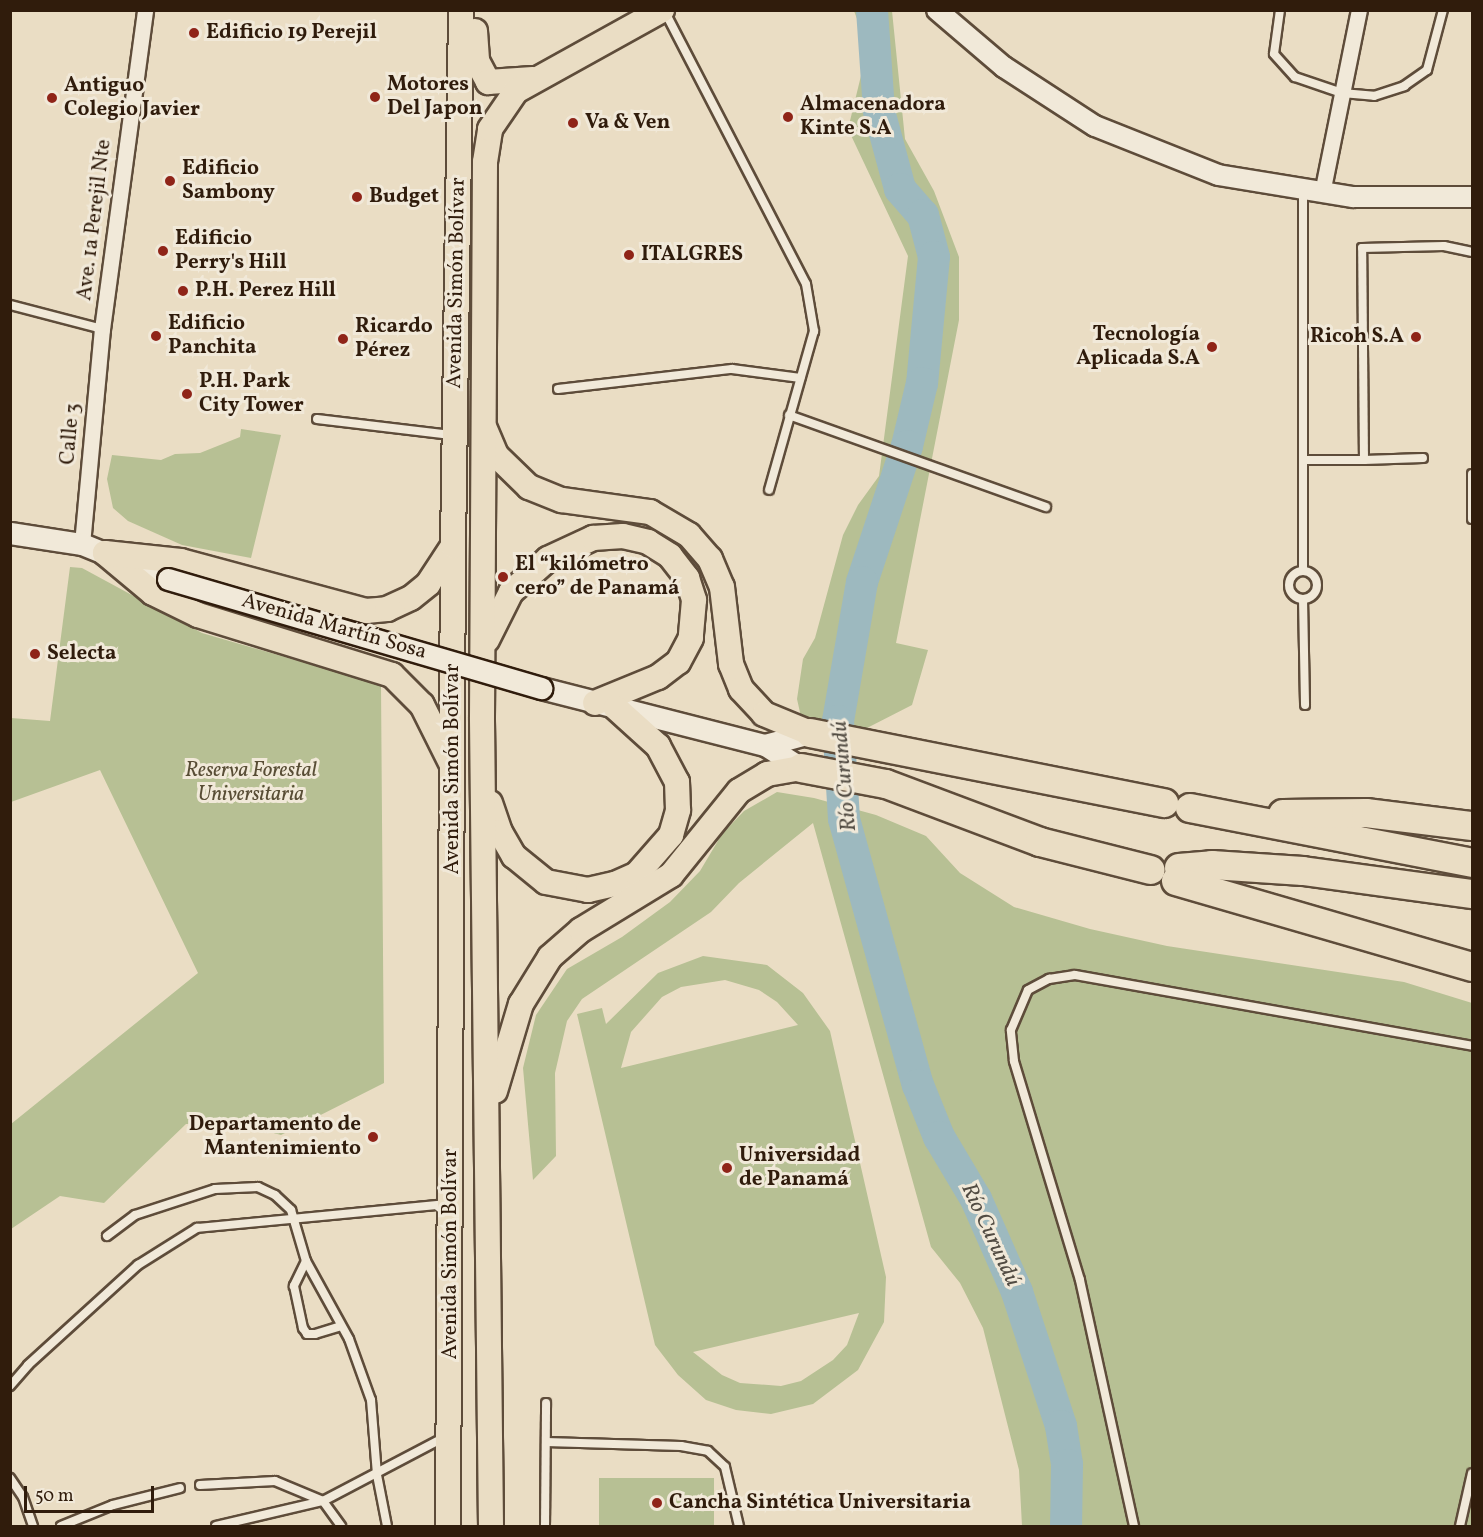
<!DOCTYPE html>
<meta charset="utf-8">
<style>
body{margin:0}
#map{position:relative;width:1483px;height:1537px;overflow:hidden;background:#eaddc4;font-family:Vollkorn,serif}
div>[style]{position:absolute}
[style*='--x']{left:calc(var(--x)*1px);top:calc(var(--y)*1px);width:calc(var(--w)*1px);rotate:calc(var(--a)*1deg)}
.green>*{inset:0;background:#b7c094;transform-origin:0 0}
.river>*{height:32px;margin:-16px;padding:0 16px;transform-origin:16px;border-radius:16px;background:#9db9bf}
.roads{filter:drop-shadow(2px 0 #5e4c3a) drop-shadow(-2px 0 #5e4c3a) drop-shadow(0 2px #5e4c3a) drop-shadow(0 -2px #5e4c3a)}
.service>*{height:8px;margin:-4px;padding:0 4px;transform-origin:4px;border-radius:4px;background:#f1e9d9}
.service>.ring{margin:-4px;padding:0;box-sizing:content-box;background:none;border:8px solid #f1e9d9;border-radius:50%}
.minor>*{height:15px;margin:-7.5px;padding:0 7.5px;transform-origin:7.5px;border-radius:7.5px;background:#f1e9d9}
.tertiary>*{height:20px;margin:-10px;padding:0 10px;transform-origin:10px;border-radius:10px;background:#f1e9d9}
.secondary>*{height:21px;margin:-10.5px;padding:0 10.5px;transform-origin:10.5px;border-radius:10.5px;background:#f1e9d9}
.primary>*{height:24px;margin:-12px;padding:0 12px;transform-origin:12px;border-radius:12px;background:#eaddc4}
.motorway>*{height:28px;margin:-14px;padding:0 14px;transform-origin:14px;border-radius:14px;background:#eaddc4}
.bridges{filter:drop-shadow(2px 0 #301c0c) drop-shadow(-2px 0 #301c0c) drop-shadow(0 2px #301c0c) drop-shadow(0 -2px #301c0c)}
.secondary-bridge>*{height:21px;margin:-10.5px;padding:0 10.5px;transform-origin:10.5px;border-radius:10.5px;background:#f1e9d9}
.dots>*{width:16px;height:16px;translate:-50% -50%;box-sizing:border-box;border:3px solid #f1e9d9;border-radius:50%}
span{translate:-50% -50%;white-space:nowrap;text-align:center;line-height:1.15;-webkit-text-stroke:6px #f1e9d9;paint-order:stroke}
.poi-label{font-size:21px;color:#301c0c;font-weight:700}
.left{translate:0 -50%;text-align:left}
.right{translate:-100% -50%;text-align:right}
.street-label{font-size:21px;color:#301c0c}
.park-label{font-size:21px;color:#584d35;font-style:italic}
.water-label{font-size:22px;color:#514b42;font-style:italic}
.frame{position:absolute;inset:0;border:12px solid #301c0c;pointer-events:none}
.scale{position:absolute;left:24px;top:1486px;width:130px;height:27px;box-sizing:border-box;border:3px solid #301c0c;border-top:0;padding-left:8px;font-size:18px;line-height:21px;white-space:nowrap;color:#301c0c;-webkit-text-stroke:4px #f1e9d9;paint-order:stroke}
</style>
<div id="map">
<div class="green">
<i style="clip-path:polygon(854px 11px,892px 11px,905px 139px,934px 191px,959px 257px,959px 320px,896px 643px,928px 650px,912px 705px,867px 728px,801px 717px,797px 699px,803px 659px,815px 638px,843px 535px,858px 505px,879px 476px,908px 256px,848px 129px,868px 47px)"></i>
<i style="clip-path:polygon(241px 429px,281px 435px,251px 558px,182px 545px,128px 521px,113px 508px,107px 479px,112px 455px,161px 460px,175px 454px,200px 453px,240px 437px)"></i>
<i style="clip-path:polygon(70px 567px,82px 568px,202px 633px,381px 685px,384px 1083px,281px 1135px,237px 1123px,186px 1124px,104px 1203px,60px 1196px,11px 1229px,11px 1124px,198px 973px,100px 770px,11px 802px,11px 718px,50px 721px)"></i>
<i style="clip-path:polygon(777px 792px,814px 798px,876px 815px,926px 836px,960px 873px,1014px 907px,1090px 929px,1167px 946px,1404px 982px,1472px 1003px,1472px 1526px,1022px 1526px,1019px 1470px,983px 1328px,960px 1283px,931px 1247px,813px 823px,739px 883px,711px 912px,582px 999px,567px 1021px,555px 1073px,556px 1156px,533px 1180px,523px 1068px,536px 1015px,567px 969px,622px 937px,670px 902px,700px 871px,722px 834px,744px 811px)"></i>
<i style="clip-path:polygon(evenodd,703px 956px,767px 965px,803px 993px,830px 1031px,886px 1277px,884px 1322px,858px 1370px,813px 1404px,771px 1414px,736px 1410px,706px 1400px,678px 1375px,655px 1345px,577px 1014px,602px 1008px,606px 1024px,658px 973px,703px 956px,725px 980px,759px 990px,777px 1002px,798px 1025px,621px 1068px,631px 1032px,662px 997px,681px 987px,725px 980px,703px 956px,859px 1313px,847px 1345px,833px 1360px,801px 1381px,781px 1386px,740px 1383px,722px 1375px,693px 1352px,859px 1313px)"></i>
<i style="left:599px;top:1478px;width:115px;height:48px"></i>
</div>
<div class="river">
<i style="--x:872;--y:10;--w:101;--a:86"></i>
<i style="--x:879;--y:111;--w:81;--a:74.9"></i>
<i style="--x:900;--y:189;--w:35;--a:49"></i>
<i style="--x:923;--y:215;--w:43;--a:75.3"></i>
<i style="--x:934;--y:257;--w:127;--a:95.4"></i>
<i style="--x:922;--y:383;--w:65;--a:103.4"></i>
<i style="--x:907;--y:446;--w:143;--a:108.3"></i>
<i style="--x:862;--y:582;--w:141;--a:99.8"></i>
<i style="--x:838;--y:721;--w:98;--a:86.5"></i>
<i style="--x:844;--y:819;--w:276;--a:74.5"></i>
<i style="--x:918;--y:1085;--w:56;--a:68"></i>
<i style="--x:939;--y:1137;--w:72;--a:59.2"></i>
<i style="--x:976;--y:1199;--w:102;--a:66.2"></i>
<i style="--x:1017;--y:1292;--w:141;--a:71.8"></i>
<i style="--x:1061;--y:1426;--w:39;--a:81"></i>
<i style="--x:1067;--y:1465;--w:61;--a:90.9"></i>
</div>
<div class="roads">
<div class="service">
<i style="--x:1280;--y:10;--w:44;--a:97.8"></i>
<i style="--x:1274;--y:54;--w:31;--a:48"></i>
<i style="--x:1295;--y:77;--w:50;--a:18.8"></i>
<i style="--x:1342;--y:93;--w:32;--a:5"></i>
<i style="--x:1374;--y:96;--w:32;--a:-18"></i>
<i style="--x:1404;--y:86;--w:28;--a:-35"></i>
<i style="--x:1427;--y:70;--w:62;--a:-75.1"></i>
<i style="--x:665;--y:12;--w:306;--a:62.6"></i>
<i style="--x:806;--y:284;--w:48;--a:80.3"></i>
<i style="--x:814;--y:331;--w:165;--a:105.8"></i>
<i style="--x:1303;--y:191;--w:380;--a:90"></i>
<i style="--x:10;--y:305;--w:95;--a:14.6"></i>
<i style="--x:558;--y:389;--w:175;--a:-6.6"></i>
<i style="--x:732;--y:369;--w:69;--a:7.5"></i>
<i style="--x:789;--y:415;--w:273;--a:19.7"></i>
<i style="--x:317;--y:419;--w:135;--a:6.8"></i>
<i style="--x:1303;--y:460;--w:61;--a:0"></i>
<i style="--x:1364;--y:460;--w:212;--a:-90.5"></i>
<i style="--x:1362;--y:248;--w:82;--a:-1.4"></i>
<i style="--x:1444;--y:246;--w:29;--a:12"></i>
<i style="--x:1364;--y:460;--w:59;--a:-1.9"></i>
<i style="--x:1472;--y:474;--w:45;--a:90"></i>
<i class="ring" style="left:1289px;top:571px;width:20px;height:20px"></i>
<i style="--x:1303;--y:599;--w:106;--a:88.9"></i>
<i style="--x:107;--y:1236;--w:35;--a:-37"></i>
<i style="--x:135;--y:1215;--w:84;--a:-18"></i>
<i style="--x:215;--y:1189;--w:43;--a:-2.7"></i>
<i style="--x:258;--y:1187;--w:19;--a:25"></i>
<i style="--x:275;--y:1195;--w:22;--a:43"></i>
<i style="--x:291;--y:1210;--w:53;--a:73.6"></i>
<i style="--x:306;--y:1261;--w:89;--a:61.1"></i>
<i style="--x:349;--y:1339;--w:65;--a:70.2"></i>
<i style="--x:371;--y:1400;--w:75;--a:85.4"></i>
<i style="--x:377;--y:1475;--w:52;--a:78.9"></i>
<i style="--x:306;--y:1261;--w:28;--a:116"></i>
<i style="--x:294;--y:1286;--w:43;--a:77.9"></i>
<i style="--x:303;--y:1328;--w:7;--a:56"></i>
<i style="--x:307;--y:1334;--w:8;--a:0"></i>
<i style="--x:315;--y:1334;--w:27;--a:-17"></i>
<i style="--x:10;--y:1386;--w:28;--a:-49"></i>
<i style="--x:28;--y:1365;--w:149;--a:-42.3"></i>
<i style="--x:138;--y:1265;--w:70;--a:-32.1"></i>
<i style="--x:197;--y:1228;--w:250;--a:-5.5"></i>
<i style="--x:546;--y:1442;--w:135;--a:1.7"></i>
<i style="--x:681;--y:1446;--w:27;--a:10"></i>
<i style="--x:708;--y:1451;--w:23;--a:43"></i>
<i style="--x:725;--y:1467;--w:61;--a:76.7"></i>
<i style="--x:10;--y:1478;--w:23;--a:56"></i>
<i style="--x:23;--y:1497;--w:31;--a:71"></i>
<i style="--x:200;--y:1485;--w:75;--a:-3.1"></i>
<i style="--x:275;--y:1481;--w:52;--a:22.6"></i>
<i style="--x:323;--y:1501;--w:31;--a:54"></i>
<i style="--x:61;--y:1526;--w:56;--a:-22"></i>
<i style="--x:113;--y:1505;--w:69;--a:-14.2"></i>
<i style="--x:216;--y:1526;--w:110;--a:-13.2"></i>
<i style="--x:323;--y:1501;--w:138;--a:-27.7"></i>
<i style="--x:545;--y:1526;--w:123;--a:-89.5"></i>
<i style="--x:1134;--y:1526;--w:252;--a:-102.4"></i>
<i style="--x:1080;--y:1280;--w:229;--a:-106.8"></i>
<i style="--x:1014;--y:1061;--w:31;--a:-96"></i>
<i style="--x:1011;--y:1030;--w:43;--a:-67"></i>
<i style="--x:1028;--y:990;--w:24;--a:-28"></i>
<i style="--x:1049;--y:979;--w:26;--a:-9"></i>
<i style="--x:1075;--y:975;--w:403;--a:10.1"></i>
<i style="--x:1460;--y:1526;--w:54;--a:-77.2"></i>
</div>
<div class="minor">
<i style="--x:1322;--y:193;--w:187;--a:-78.6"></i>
<i style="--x:82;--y:544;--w:216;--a:-84.7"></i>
<i style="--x:102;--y:329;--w:322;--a:-82.3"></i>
</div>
<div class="tertiary">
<i style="--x:937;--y:10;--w:88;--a:40.4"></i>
<i style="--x:1004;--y:67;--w:108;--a:33"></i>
<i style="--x:1095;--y:126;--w:132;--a:21.7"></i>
<i style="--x:1218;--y:175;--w:137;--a:9.3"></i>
<i style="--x:1353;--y:197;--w:119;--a:0"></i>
</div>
<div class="secondary">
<i style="--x:10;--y:533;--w:73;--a:8.7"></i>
<i style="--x:82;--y:544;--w:93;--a:22.1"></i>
<i style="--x:541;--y:688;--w:231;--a:14.3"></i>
<i style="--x:765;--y:745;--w:43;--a:32.6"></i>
<i style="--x:765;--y:745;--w:47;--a:-14.9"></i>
</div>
<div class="primary">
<i style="--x:475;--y:31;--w:30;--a:86"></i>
<i style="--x:477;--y:61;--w:24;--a:62"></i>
<i style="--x:488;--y:82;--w:45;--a:-3.8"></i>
<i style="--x:485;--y:429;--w:28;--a:67"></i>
<i style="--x:496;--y:455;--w:46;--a:44.1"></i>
<i style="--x:529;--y:487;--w:35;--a:22"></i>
<i style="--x:562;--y:500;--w:89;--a:7.8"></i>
<i style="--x:650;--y:512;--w:45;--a:30.5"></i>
<i style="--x:689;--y:535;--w:32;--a:49"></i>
<i style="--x:710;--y:559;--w:30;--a:67"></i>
<i style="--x:722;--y:587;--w:78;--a:83.3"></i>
<i style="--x:731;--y:664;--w:27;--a:68"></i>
<i style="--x:741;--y:689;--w:34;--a:47"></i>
<i style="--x:764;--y:714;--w:50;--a:22.4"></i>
<i style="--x:105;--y:553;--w:62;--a:39.8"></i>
<i style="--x:153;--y:593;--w:50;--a:26.1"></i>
<i style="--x:198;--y:615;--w:203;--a:17.2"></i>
<i style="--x:392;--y:675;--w:42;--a:45"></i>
<i style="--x:422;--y:705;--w:65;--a:63.4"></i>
<i style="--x:105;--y:553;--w:76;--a:6"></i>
<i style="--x:181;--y:561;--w:192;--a:15.1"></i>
<i style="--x:366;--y:611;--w:21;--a:-5"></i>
<i style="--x:387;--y:609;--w:26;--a:-25"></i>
<i style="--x:411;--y:598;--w:22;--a:-39"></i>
<i style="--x:428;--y:584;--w:45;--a:-56.7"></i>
<i style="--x:487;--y:640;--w:54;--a:-63.4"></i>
<i style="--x:511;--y:592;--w:50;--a:-41.7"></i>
<i style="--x:548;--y:559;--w:50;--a:-25"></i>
<i style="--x:593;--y:538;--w:30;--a:-4"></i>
<i style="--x:623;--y:536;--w:26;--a:13"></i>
<i style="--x:648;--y:542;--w:26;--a:32"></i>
<i style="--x:670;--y:556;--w:28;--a:52"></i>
<i style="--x:687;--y:578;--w:23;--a:72"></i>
<i style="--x:694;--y:600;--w:38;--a:95"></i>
<i style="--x:691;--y:638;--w:27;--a:118"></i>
<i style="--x:678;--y:662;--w:25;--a:143"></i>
<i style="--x:658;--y:677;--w:68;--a:157.6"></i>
<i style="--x:490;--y:803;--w:31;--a:71"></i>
<i style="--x:500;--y:832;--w:28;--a:60"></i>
<i style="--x:514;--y:856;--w:41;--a:39.1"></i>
<i style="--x:546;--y:882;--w:43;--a:10.8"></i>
<i style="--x:588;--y:890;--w:28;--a:-13"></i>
<i style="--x:615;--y:884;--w:24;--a:-24"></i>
<i style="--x:637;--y:874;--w:52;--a:-48.9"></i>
<i style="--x:671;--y:835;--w:26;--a:-74"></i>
<i style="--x:678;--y:810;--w:28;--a:-92"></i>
<i style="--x:677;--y:782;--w:41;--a:-117.8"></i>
<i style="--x:658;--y:746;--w:57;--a:-137.9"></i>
<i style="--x:495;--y:1091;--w:91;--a:-73.4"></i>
<i style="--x:521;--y:1004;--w:55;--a:-58.3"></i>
<i style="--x:550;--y:957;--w:41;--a:-41.1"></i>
<i style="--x:581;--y:930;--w:105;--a:-31.4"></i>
<i style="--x:671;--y:875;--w:108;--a:-51"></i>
<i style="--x:739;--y:791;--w:33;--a:-31"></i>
<i style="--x:767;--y:774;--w:35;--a:-10"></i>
<i style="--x:448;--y:1526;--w:980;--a:-89.71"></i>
<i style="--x:453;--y:546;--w:536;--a:-89.14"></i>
<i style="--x:491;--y:1526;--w:809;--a:-90.64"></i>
<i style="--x:482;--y:717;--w:555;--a:-89.69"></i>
<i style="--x:485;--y:162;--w:33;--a:-81"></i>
<i style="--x:490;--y:129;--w:46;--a:-55.6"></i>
<i style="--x:516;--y:91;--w:167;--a:-29"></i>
</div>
<div class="motorway">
<i style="--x:810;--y:733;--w:361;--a:11.2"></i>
<i style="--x:801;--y:768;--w:86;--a:10.7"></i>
<i style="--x:886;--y:784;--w:165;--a:20.6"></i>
<i style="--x:1040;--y:842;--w:114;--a:14.2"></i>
<i style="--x:1190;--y:808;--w:287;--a:11"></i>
<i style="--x:1283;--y:814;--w:83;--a:-0.7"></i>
<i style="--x:1366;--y:813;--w:107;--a:7"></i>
<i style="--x:1179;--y:868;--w:33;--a:-5"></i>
<i style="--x:1212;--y:865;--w:91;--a:3.8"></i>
<i style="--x:1303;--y:871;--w:171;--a:7.8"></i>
<i style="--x:1176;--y:881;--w:308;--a:16.2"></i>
</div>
</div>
<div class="bridges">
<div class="secondary-bridge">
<i style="--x:168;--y:579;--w:389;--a:16.3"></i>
</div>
</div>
<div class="dots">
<i style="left:194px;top:33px;background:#8f2418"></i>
<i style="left:375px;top:97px;background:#8f2418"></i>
<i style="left:52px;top:98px;background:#8f2418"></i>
<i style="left:788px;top:117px;background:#8f2418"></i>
<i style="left:573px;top:123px;background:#8f2418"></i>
<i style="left:170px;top:181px;background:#8f2418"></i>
<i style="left:357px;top:197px;background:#8f2418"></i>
<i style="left:163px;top:251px;background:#8f2418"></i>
<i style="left:629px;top:255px;background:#8f2418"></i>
<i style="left:183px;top:291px;background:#8f2418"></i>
<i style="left:156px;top:336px;background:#8f2418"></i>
<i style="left:1416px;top:337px;background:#8f2418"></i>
<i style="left:343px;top:339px;background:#8f2418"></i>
<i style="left:1212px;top:347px;background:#8f2418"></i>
<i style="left:187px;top:394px;background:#8f2418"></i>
<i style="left:503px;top:577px;background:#8f2418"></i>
<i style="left:35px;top:654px;background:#8f2418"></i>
<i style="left:373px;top:1137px;background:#8f2418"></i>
<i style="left:727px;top:1168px;background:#8f2418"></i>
<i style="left:657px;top:1503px;background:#8f2418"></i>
</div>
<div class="poi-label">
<span class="left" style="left:206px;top:33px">Edificio 19 Perejil</span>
<span class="left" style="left:387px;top:97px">Motores<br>Del Japon</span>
<span class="left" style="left:64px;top:98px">Antiguo<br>Colegio Javier</span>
<span class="left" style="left:800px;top:117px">Almacenadora<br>Kinte S.A</span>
<span class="left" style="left:585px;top:123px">Va &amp; Ven</span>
<span class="left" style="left:182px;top:181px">Edificio<br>Sambony</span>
<span class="left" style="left:369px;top:197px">Budget</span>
<span class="left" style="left:175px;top:251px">Edificio<br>Perry's Hill</span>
<span class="left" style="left:641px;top:255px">ITALGRES</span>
<span class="left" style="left:195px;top:291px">P.H. Perez Hill</span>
<span class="left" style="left:168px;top:336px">Edificio<br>Panchita</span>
<span class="left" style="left:355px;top:339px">Ricardo<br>Pérez</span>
<span class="right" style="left:1200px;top:347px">Tecnología<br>Aplicada S.A</span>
<span class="right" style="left:1404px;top:337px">Ricoh S.A</span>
<span class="left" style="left:199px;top:394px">P.H. Park<br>City Tower</span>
<span class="left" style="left:515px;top:577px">El “kilómetro<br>cero” de Panamá</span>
<span class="left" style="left:47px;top:654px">Selecta</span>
<span class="right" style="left:361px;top:1137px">Departamento de<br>Mantenimiento</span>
<span class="left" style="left:739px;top:1168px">Universidad<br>de Panamá</span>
<span class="left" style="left:669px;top:1503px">Cancha Sintética Universitaria</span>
</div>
<div class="street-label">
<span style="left:95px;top:220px;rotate:-83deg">Ave. 1a Perejil Nte</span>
<span style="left:457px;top:283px;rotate:-89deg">Avenida Simón Bolívar</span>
<span style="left:71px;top:434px;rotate:-85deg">Calle 3</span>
<span style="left:334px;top:627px;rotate:16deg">Avenida Martín Sosa</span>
<span style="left:453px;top:769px;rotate:-90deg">Avenida Simón Bolívar</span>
<span style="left:451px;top:1254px;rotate:-90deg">Avenida Simón Bolívar</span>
</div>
<div class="park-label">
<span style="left:251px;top:783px">Reserva Forestal<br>Universitaria</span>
</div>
<div class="water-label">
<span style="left:845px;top:776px;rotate:-95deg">Río Curundú</span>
<span style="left:990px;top:1235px;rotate:65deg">Río Curundú</span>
</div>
<div class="frame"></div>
<div class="scale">50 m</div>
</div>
